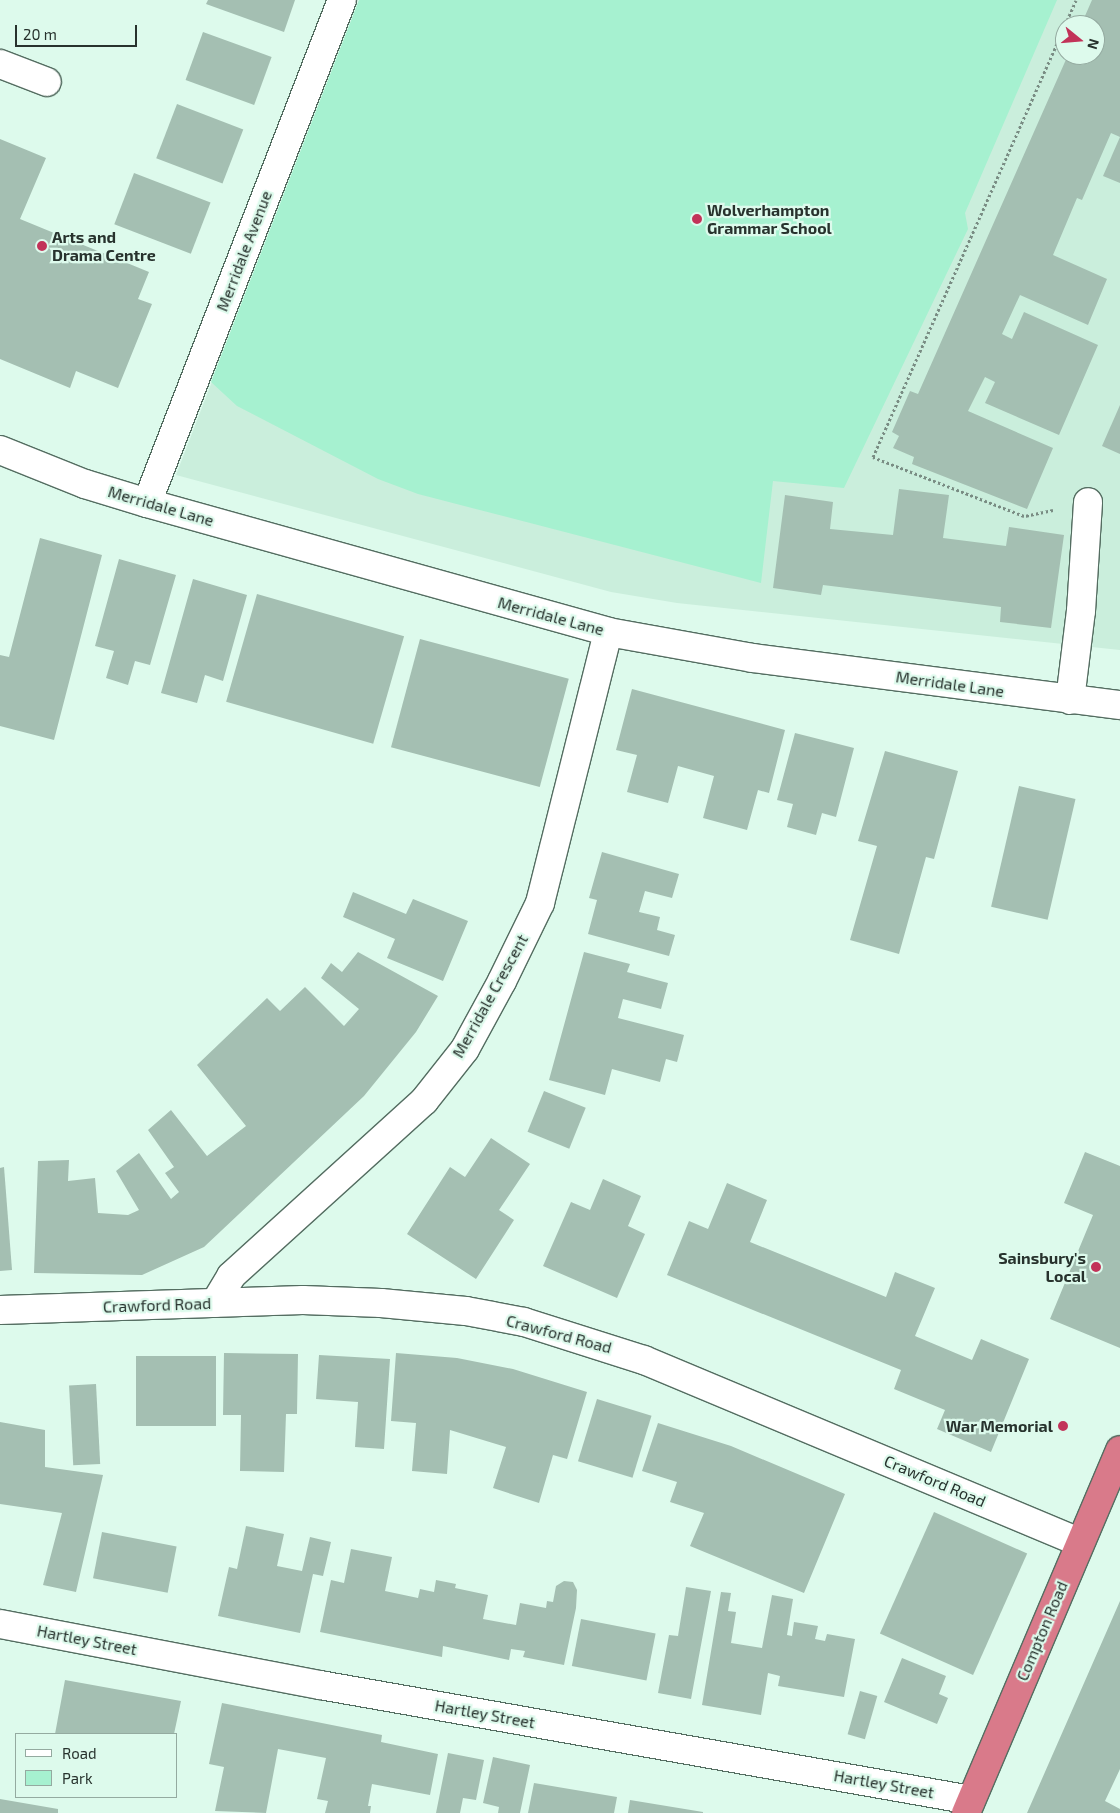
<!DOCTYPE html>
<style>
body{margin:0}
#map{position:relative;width:1120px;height:1813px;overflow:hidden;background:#ddfaec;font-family:"Exo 2",sans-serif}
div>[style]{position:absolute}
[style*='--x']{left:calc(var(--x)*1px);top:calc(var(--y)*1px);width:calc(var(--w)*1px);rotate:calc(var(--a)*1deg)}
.built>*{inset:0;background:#caeedc}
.green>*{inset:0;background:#a6f1d0}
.building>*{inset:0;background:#a4bfb2;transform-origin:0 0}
.path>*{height:3px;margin-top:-1.5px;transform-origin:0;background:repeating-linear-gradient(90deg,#798c83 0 2.5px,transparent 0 5px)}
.roads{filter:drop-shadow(1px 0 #546d61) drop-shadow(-1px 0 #546d61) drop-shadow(0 1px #546d61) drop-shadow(0 -1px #546d61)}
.minor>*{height:28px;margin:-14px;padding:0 14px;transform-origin:14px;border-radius:14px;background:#fff}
.highway>*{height:28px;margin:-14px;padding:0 14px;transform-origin:14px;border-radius:14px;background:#d97a8a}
.dots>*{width:14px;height:14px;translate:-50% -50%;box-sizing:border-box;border:2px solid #ddfaec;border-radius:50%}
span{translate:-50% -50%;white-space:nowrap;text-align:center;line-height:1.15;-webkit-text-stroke:4.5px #ddfaec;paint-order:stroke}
.poi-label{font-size:16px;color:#27322d;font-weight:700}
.left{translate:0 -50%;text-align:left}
.right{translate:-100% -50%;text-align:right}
.street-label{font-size:16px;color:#27322d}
.legend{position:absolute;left:15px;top:1733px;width:162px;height:65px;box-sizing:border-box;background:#ddfaec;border:1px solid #94aaa0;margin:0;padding:6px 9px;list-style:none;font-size:15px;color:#27322d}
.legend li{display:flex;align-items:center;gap:10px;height:25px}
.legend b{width:25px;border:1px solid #94aaa0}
.north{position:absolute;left:1055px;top:15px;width:50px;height:50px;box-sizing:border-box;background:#ddfaec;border:1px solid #94aaa0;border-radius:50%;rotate:107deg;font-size:14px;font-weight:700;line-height:20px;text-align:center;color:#27322d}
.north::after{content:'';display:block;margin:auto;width:18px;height:22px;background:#c23359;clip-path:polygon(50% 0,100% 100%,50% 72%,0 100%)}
.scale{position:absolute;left:15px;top:25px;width:122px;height:22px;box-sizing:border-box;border:2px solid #27322d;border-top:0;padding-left:6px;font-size:15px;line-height:18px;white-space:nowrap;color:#27322d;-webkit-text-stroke:4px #ddfaec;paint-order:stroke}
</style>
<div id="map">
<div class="built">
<i style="clip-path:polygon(evenodd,359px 0,1120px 0,1120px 650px,677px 603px,611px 592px,176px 475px,359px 0,1065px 25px,1095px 25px,1095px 55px,1065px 55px,1065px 25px)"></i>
</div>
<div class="green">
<i style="clip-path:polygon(359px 0,1057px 0,965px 213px,968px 229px,844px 488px,773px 481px,761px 583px,418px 494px,378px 479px,237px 406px,211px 382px)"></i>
</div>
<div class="building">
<i style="clip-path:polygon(208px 0,295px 0,284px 32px,206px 4px)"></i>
<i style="clip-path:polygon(1092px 0,1120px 0,1120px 137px,1111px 133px,1082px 200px,1077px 198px,1053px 255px,1107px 279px,1088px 325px,1020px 295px,1002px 334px,1012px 339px,1024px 312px,1098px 345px,1059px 435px,985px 403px,995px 382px,985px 377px,968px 411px,1053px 448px,1027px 509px,912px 464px,914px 457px,893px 448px,899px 436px,892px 432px,910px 391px,918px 394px,1068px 55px,1095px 55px,1095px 25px,1081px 25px)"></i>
<i style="left:203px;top:32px;width:73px;height:51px;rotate:20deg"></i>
<i style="left:177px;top:104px;width:71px;height:58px;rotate:21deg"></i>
<i style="clip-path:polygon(1120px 137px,1120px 183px,1103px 176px)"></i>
<i style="clip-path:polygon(0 139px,46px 158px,20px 219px,149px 272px,138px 299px,152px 304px,118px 388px,76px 371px,70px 388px,0 359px)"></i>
<i style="left:134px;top:173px;width:82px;height:55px;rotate:21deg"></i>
<i style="clip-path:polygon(1120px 405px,1120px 454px,1102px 446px)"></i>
<i style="clip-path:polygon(899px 489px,949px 495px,943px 538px,1006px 546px,1009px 527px,1064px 535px,1051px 628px,1000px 622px,1001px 607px,823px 585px,821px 595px,773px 588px,785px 495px,833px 502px,830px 529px,893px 535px)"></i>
<i style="clip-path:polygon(40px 538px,102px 555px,54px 740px,0 726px,0 655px,9px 657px)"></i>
<i style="clip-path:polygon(119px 559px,176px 575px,150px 665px,135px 661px,128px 685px,106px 678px,114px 651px,95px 646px)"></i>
<i style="clip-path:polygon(193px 579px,247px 595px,223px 681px,205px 675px,197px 703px,161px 693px)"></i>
<i style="left:257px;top:594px;width:153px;height:112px;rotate:16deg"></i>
<i style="left:420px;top:639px;width:154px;height:112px;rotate:15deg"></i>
<i style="clip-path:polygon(632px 689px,785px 730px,769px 793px,758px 790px,747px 830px,703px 818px,714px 776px,678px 766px,668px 803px,627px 792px,637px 755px,616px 750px)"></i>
<i style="clip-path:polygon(795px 733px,854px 748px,836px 817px,822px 813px,816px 835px,787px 827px,793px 804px,777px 800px)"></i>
<i style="clip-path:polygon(885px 751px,958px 771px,934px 859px,926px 857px,899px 954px,850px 940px,877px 846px,858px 841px)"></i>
<i style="left:1019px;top:786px;width:58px;height:124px;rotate:13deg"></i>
<i style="clip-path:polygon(602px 852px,679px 874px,672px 898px,645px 891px,639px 912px,660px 917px,657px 930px,675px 935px,669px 956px,588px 934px,597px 900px,589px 898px)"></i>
<i style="clip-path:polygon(353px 892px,406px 914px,413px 899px,468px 921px,443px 981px,387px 958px,395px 939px,343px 917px)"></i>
<i style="clip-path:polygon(358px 952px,438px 996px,416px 1032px,364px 1096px,204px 1247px,142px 1275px,34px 1273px,38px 1161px,69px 1160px,68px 1181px,95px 1178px,98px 1213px,128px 1215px,139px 1210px,116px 1171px,139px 1153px,171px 1199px,179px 1192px,165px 1173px,174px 1167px,148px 1130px,171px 1110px,207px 1156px,246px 1126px,197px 1065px,267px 998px,280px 1011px,305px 987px,344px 1026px,359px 1009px,321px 978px,331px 963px,342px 972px)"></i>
<i style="clip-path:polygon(584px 952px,630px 964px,627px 972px,668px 983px,661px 1009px,623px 999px,618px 1018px,684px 1035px,677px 1062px,666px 1059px,660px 1082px,612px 1069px,605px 1095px,549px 1080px)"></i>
<i style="left:544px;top:1091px;width:45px;height:44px;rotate:22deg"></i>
<i style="clip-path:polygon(491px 1138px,530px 1164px,499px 1210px,514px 1220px,476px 1279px,407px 1234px,450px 1167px,465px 1177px)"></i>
<i style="clip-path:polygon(1085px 1152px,1120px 1166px,1120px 1348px,1050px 1319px,1093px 1215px,1064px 1203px)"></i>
<i style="clip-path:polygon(4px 1167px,12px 1270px,0 1271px,0 1168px)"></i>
<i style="clip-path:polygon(603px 1179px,641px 1196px,628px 1226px,645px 1234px,617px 1298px,543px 1266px,571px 1202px,590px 1210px)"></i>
<i style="clip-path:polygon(727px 1183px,767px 1200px,750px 1242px,886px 1297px,895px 1272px,935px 1288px,915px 1336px,972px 1360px,981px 1339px,1029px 1359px,991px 1452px,937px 1429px,945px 1410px,894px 1389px,901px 1370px,667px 1275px,689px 1221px,708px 1229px)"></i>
<i style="clip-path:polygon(224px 1353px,298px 1354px,297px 1414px,286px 1414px,284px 1472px,240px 1471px,241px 1415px,223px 1415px)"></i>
<i style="clip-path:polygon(396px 1353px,457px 1358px,513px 1369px,587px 1392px,567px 1459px,553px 1455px,539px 1503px,493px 1488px,506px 1447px,450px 1430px,447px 1474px,412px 1471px,416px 1423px,391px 1421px)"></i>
<i style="clip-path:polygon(319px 1355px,390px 1359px,384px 1449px,355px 1447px,358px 1402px,316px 1399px)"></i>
<i style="left:216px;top:1356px;width:70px;height:80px;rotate:90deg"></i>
<i style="left:96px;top:1384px;width:80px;height:27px;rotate:87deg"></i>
<i style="left:597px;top:1399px;width:57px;height:65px;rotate:17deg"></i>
<i style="clip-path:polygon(0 1422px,45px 1430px,45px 1467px,103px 1475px,76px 1592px,43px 1585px,62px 1513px,0 1504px)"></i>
<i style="clip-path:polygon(658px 1423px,731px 1446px,845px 1494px,804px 1593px,690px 1546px,704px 1513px,670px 1502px,677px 1482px,642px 1471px)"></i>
<i style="left:934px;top:1512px;width:102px;height:133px;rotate:24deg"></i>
<i style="clip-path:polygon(246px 1526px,284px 1534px,277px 1566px,302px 1571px,310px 1537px,331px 1542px,323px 1576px,313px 1574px,300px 1633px,218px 1616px,229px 1567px,237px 1569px)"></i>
<i style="left:102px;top:1532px;width:76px;height:47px;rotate:11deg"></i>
<i style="clip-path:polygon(351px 1549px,392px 1557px,385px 1591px,418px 1598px,420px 1589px,434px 1592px,436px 1580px,456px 1584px,455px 1588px,488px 1595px,483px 1619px,516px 1625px,520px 1603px,546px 1608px,547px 1601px,553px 1602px,556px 1586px,564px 1581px,573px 1582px,577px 1590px,576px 1608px,564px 1665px,523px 1657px,525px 1651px,511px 1649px,509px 1660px,443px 1646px,442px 1657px,320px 1632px,331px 1580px,344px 1583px)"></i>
<i style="clip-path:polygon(686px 1587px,711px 1591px,691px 1699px,658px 1693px,669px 1635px,678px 1636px)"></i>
<i style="clip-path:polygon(721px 1592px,731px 1593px,728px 1611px,736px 1612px,731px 1643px,762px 1648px,772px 1595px,793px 1599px,787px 1635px,792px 1636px,794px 1622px,818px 1626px,815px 1639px,825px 1641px,827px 1634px,855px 1639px,844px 1697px,778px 1686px,780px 1676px,768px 1673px,761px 1715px,702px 1705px)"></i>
<i style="clip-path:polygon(1120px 1601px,1120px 1769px,1105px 1801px,1120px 1809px,1120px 1813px,1027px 1813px)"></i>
<i style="left:581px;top:1619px;width:76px;height:48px;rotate:11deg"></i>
<i style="clip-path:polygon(902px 1658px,946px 1676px,939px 1694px,948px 1698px,937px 1724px,884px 1702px)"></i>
<i style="clip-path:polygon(65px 1680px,181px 1701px,174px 1734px,55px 1734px)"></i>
<i style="left:860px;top:1691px;width:18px;height:45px;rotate:16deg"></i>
<i style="clip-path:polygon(222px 1703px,382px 1735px,381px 1742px,438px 1754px,430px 1795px,372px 1784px,368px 1806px,371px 1806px,370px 1813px,325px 1813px,328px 1801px,317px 1799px,326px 1758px,278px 1749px,266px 1813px,215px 1811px,224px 1767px,209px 1764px)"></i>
<i style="clip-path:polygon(448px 1753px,484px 1760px,476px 1800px,463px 1798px,460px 1813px,436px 1813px)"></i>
<i style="clip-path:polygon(493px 1757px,530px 1765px,520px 1813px,498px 1813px,499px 1807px,483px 1803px)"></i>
<i style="clip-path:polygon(534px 1783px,617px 1797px,614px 1813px,528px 1813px)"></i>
<i style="clip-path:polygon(0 1799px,58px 1809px,58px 1813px,0 1813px)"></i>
<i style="clip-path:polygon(630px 1800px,703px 1812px,703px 1813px,628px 1813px)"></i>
</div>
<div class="path">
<i style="--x:1065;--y:25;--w:27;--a:-66"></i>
<i style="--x:1053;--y:510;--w:30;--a:168"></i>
<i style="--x:1024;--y:516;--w:162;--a:-158.7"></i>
<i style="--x:873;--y:457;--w:473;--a:-66"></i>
</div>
<div class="roads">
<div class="minor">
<i style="--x:0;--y:64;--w:50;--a:21"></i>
<i style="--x:0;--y:450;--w:92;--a:21.8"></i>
<i style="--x:85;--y:484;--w:65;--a:17"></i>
<i style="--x:147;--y:503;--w:479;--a:15.6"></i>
<i style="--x:608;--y:632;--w:146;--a:10.2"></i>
<i style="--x:752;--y:658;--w:371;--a:7.3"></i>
<i style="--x:147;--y:503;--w:539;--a:-68.81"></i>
<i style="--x:1070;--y:700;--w:90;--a:-83"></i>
<i style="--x:1081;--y:611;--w:109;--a:-86.3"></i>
<i style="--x:215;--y:1303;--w:31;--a:-59"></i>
<i style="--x:231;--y:1276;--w:261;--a:-42.2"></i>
<i style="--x:424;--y:1101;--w:66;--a:-51.7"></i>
<i style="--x:465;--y:1049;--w:77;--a:-61.4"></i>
<i style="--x:502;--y:981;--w:87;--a:-64"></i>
<i style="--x:540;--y:903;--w:279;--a:-75.9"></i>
<i style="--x:0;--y:1310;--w:303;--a:-1.9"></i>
<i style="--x:303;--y:1300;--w:78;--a:2.2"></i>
<i style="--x:381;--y:1303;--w:85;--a:5.4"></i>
<i style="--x:466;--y:1311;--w:59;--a:10.7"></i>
<i style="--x:524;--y:1322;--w:126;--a:17.6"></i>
<i style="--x:644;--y:1360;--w:472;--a:22.7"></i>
<i style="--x:0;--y:1624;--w:326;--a:10.8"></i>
<i style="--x:320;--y:1685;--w:661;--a:10.02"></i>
</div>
<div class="highway">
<i style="--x:966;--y:1813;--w:394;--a:-67"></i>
</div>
</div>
<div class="dots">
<i style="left:697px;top:219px;background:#c23359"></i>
<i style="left:42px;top:246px;background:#c23359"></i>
<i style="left:1096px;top:1267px;background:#c23359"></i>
<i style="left:1063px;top:1426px;background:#c23359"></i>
</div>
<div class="poi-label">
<span class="left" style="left:707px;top:219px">Wolverhampton<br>Grammar School</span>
<span class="left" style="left:52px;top:246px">Arts and<br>Drama Centre</span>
<span class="right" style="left:1086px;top:1267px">Sainsbury's<br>Local</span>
<span class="right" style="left:1053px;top:1426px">War Memorial</span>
</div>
<div class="street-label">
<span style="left:244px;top:251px;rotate:-69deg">Merridale Avenue</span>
<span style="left:161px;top:506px;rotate:16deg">Merridale Lane</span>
<span style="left:551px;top:616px;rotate:15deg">Merridale Lane</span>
<span style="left:950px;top:684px;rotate:8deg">Merridale Lane</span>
<span style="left:490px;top:996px;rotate:-61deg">Merridale Crescent</span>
<span style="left:157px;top:1305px;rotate:-2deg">Crawford Road</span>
<span style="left:559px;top:1334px;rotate:15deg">Crawford Road</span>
<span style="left:935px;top:1481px;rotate:23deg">Crawford Road</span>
<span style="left:1042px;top:1631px;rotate:-67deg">Compton Road</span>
<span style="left:87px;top:1640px;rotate:11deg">Hartley Street</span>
<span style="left:485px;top:1714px;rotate:10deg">Hartley Street</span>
<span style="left:884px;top:1784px;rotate:10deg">Hartley Street</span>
</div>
<ul class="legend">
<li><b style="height:6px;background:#fff"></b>Road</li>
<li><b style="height:14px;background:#a6f1d0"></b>Park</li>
</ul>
<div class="north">N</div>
<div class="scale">20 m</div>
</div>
